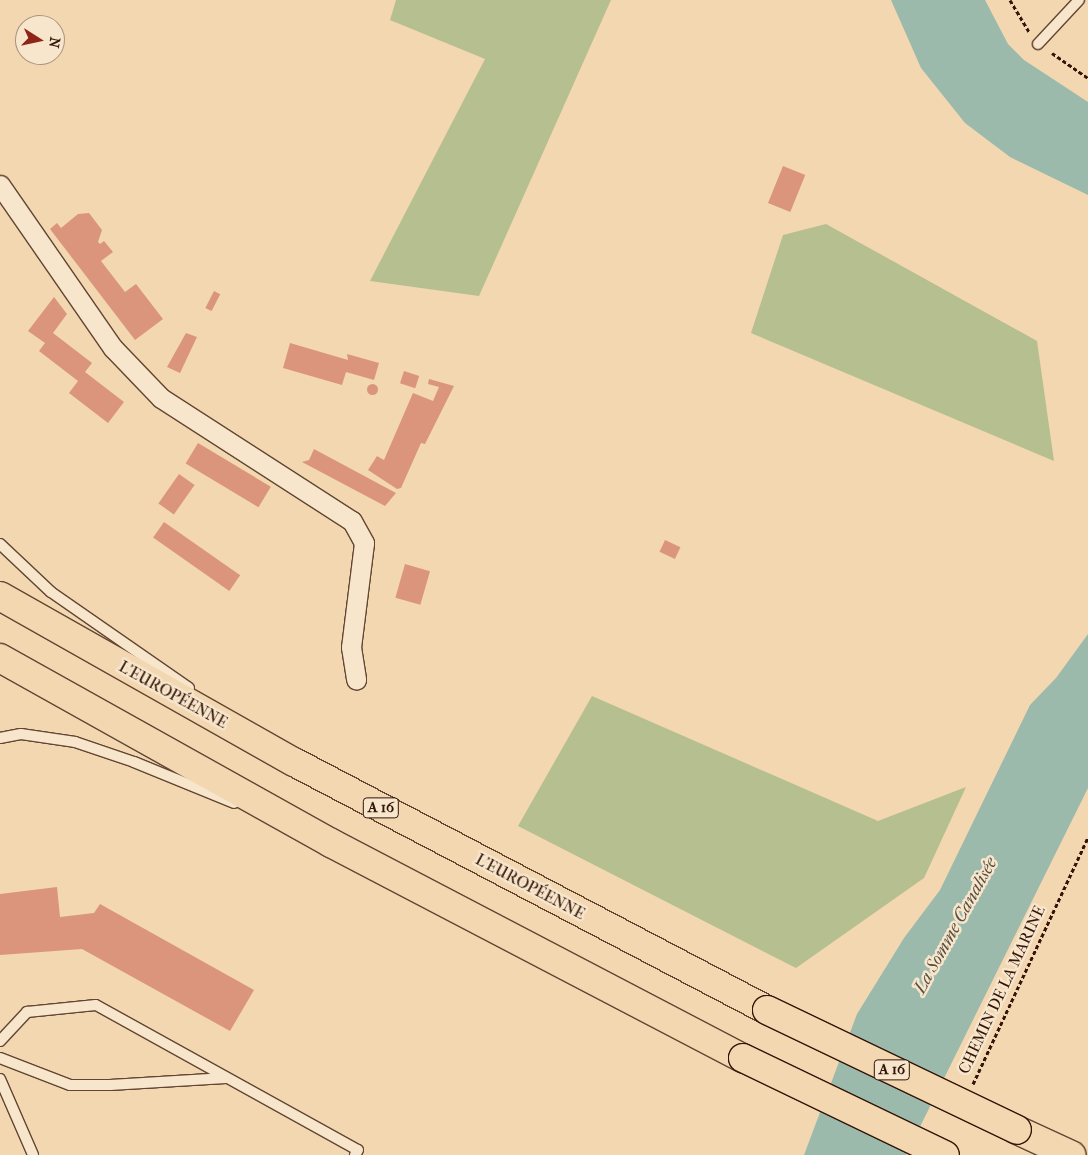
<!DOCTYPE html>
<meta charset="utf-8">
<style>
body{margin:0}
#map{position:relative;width:1088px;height:1155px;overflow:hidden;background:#f2d7b1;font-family:"IM FELL French Canon",serif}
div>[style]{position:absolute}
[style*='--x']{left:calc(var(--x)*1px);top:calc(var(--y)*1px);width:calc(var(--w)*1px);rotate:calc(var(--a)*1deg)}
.green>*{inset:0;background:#b6bf8f}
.water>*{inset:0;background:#9bbaac}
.building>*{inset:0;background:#db957c;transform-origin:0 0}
.round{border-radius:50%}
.path>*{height:3px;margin-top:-1.5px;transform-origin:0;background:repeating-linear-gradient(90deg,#321508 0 4px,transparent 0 6.5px)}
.roads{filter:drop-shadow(1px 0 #624632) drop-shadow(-1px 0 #624632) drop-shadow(0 1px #624632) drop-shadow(0 -1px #624632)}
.lane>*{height:10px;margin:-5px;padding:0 5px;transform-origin:5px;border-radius:5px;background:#f7e5cc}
.street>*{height:19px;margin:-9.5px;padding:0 9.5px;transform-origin:9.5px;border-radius:9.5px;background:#f7e5cc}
.highway>*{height:28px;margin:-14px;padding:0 14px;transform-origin:14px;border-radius:14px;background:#f2d7b1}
.bridges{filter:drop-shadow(1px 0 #321508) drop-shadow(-1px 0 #321508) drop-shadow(0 1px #321508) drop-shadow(0 -1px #321508)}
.highway-bridge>*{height:28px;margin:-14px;padding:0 14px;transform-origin:14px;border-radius:14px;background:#f2d7b1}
span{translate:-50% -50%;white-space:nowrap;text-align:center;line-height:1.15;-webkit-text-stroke:5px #f7e5cc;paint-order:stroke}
.shield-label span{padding:1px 4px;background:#f7e5cc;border:1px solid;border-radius:4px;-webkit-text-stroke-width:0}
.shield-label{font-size:15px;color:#321508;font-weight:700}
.street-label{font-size:16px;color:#321508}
.water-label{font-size:18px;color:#574f41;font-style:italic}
.north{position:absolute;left:15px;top:15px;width:50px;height:50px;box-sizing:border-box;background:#f7e5cc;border:1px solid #a8927e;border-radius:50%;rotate:100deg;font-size:14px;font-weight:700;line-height:20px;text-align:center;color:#321508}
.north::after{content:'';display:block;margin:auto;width:18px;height:22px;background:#8f2418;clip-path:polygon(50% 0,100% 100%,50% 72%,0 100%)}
</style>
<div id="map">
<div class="green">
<i style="clip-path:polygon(396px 0,611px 0,479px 296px,370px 281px,485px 59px,390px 20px)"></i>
<i style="clip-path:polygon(826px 224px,1037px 341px,1054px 461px,751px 333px,783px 235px)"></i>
<i style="clip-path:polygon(592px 696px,878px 821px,966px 787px,924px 878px,796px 968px,518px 826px)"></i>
</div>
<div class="water">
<i style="clip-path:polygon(891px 0,985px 0,1008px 44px,1024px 60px,1088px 102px,1088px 195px,1010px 157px,965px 123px,921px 68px)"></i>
<i style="clip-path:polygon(1088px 634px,1088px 788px,906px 1155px,804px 1155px,857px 1014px,904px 938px,940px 890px,1030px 705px,1056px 678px)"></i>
</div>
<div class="building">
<i style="left:783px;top:166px;width:24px;height:40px;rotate:22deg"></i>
<i style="clip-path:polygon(89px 213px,102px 230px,98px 242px,100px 244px,104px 241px,113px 252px,101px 261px,125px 292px,136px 284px,163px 319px,135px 340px,50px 229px,57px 223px,61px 228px,78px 214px)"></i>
<i style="left:214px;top:291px;width:7px;height:19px;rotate:27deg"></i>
<i style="clip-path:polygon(54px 297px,67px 314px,53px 333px,92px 363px,85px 372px,124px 402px,108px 423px,69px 393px,78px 381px,39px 351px,45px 343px,28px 331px)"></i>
<i style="clip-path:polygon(186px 333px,197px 337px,180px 373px,167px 367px)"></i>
<i style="clip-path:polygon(290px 343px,348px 360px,347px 354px,379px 363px,374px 380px,346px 372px,342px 385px,283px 368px)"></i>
<i style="left:404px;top:371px;width:16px;height:13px;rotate:18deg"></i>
<i style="clip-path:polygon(429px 379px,454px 386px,425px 444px,421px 443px,401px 488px,397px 489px,368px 470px,377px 456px,384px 460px,413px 393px,433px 401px,439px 387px,428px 384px)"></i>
<i class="round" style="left:366.5px;top:383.5px;width:11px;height:11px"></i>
<i style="left:198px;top:443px;width:85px;height:24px;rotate:31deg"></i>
<i style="clip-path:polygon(314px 449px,396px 493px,385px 506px,302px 462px,309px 460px)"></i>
<i style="left:179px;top:474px;width:19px;height:36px;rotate:35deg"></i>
<i style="left:164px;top:522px;width:93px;height:19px;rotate:35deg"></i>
<i style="left:665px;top:540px;width:17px;height:13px;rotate:25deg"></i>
<i style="left:405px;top:564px;width:26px;height:35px;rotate:16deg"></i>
<i style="clip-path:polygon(57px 887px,60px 917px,94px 913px,100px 904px,254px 990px,230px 1031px,82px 949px,0 955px,0 894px)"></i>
</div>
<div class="path">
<i style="--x:1010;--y:0;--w:37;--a:59"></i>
<i style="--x:1052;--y:53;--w:44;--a:34.8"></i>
<i style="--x:973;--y:1084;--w:272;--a:-65"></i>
</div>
<div class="roads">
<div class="lane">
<i style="--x:1038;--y:44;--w:60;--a:-47"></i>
<i style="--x:0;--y:544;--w:70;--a:43.3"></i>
<i style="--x:51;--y:592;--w:168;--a:34.8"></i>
<i style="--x:0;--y:738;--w:21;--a:-11"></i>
<i style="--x:21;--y:734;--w:55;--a:8.4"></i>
<i style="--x:75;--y:742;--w:62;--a:18.7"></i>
<i style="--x:134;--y:762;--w:108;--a:22.3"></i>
<i style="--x:0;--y:1041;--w:40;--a:-47"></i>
<i style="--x:27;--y:1012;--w:69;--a:-5.8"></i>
<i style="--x:96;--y:1005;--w:299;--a:29"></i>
<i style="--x:358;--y:1150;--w:6;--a:121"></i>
<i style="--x:0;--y:1058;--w:75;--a:21.1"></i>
<i style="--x:70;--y:1085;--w:40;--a:0"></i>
<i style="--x:110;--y:1085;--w:116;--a:-3.5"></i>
<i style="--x:0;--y:1079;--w:83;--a:66.5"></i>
</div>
<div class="street">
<i style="--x:0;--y:185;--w:198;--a:55.3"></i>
<i style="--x:113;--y:348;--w:69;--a:46.2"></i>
<i style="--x:161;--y:398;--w:227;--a:32.8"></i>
<i style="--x:352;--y:521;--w:25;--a:61"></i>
<i style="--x:364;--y:543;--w:105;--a:97.1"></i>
<i style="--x:351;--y:647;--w:33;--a:81"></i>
</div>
<div class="highway">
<i style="--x:0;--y:596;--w:338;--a:29.5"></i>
<i style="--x:294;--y:762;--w:534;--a:27.67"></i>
<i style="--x:0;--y:658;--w:379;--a:29.2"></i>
<i style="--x:331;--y:843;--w:465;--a:27.6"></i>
<i style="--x:1017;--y:1130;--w:60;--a:24.8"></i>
</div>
</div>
<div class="bridges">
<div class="highway-bridge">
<i style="--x:767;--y:1010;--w:277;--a:25.6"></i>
<i style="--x:743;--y:1058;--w:224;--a:25.7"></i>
</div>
</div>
<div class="shield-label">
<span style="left:381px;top:808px">A 16</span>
<span style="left:892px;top:1070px">A 16</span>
</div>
<div class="street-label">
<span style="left:173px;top:695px;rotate:29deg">L'EUROPÉENNE</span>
<span style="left:530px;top:887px;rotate:28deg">L'EUROPÉENNE</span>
<span style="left:1002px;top:990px;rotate:-65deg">CHEMIN DE LA MARINE</span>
</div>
<div class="water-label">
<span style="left:956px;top:926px;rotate:-61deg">La Somme Canalisée</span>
</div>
<div class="north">N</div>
</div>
